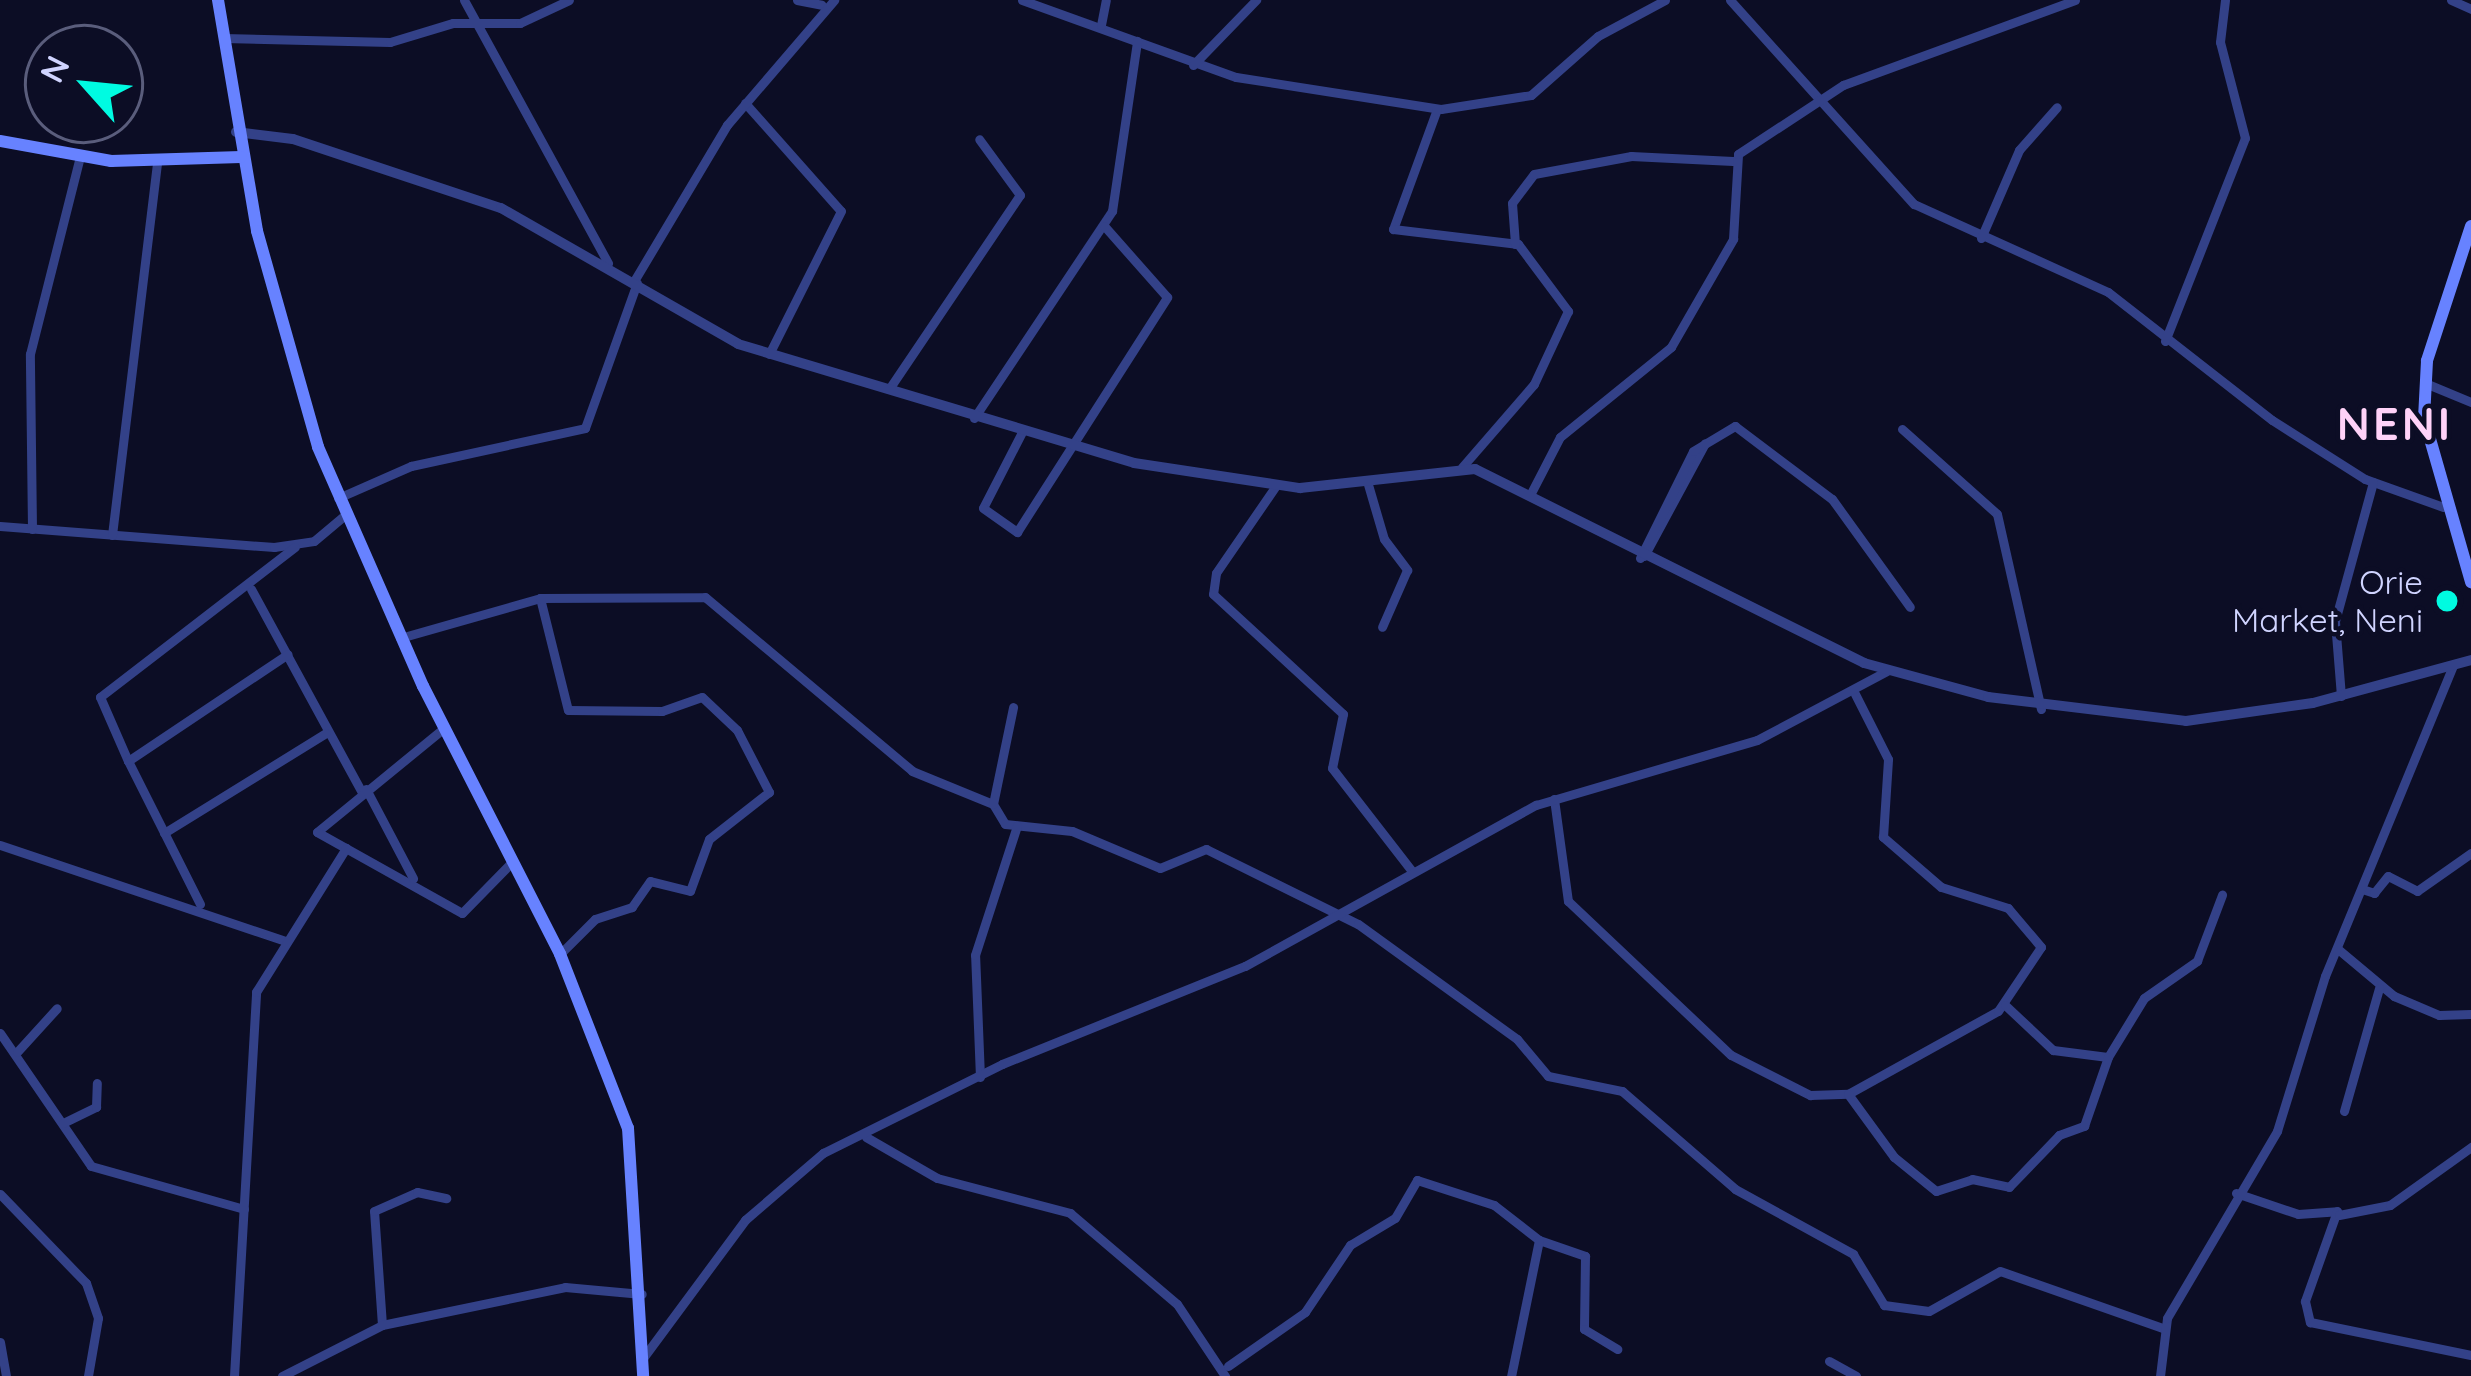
<!DOCTYPE html>
<style>
body{margin:0}
#map{position:relative;width:2471px;height:1376px;overflow:hidden;background:#0c0d25;font-family:Quicksand,sans-serif}
div>[style]{position:absolute}
[style*='--x']{left:calc(var(--x)*1px);top:calc(var(--y)*1px);width:calc(var(--w)*1px);rotate:calc(var(--a)*1deg)}
.minor>*{height:9px;margin:-4.5px;padding:0 4.5px;transform-origin:4.5px;border-radius:4.5px;background:#334188}
.tertiary>*{height:10px;margin:-5px;padding:0 5px;transform-origin:5px;border-radius:5px;background:#334188}
.secondary>*{height:12px;margin:-6px;padding:0 6px;transform-origin:6px;border-radius:6px;background:#6782ff}
.dots>*{width:33px;height:33px;translate:-50% -50%;box-sizing:border-box;border:6px solid #0c0d25;border-radius:50%}
span{translate:-50% -50%;white-space:nowrap;text-align:center;line-height:1.15;-webkit-text-stroke:9px #0c0d25;paint-order:stroke}
.poi-label{font-size:33px;color:#d0d4ff}
.right{translate:-100% -50%;text-align:right}
.district-label{font-size:45px;color:#ffd2f8;font-weight:700;letter-spacing:3px}
.north{position:absolute;left:24px;top:24px;width:120px;height:120px;box-sizing:border-box;background:#0c0d25;border:3px solid #5a5d7c;border-radius:50%;rotate:297deg;font-size:33px;font-weight:700;line-height:48px;text-align:center;color:#d0d4ff}
.north::after{content:'';display:block;margin:auto;width:42px;height:54px;background:#00fbe1;clip-path:polygon(50% 0,100% 100%,50% 72%,0 100%)}
</style>
<div id="map">
<div class="minor">
<i style="--x:464;--y:0;--w:300;--a:61.3"></i>
<i style="--x:797;--y:0;--w:25;--a:11"></i>
<i style="--x:1022;--y:0;--w:227;--a:19.8"></i>
<i style="--x:1236;--y:77;--w:207;--a:8.9"></i>
<i style="--x:1441;--y:109;--w:91;--a:-8.8"></i>
<i style="--x:1531;--y:95;--w:89;--a:-41.4"></i>
<i style="--x:1598;--y:36;--w:76;--a:-28.2"></i>
<i style="--x:1730;--y:0;--w:275;--a:48"></i>
<i style="--x:1914;--y:204;--w:213;--a:24.4"></i>
<i style="--x:2108;--y:292;--w:208;--a:38"></i>
<i style="--x:2272;--y:420;--w:110;--a:32.4"></i>
<i style="--x:2365;--y:479;--w:83;--a:19.7"></i>
<i style="--x:2451;--y:0;--w:22;--a:24"></i>
<i style="--x:1101;--y:25;--w:25;--a:-79"></i>
<i style="--x:223;--y:38;--w:167;--a:1.4"></i>
<i style="--x:390;--y:42;--w:66;--a:-16.8"></i>
<i style="--x:453;--y:23;--w:67;--a:0"></i>
<i style="--x:520;--y:23;--w:54;--a:-25.1"></i>
<i style="--x:1193;--y:65;--w:91;--a:-45.9"></i>
<i style="--x:745;--y:103;--w:144;--a:48.4"></i>
<i style="--x:841;--y:211;--w:160;--a:116.7"></i>
<i style="--x:1437;--y:109;--w:128;--a:110.1"></i>
<i style="--x:1393;--y:229;--w:126;--a:6.8"></i>
<i style="--x:1518;--y:244;--w:84;--a:53.3"></i>
<i style="--x:1568;--y:311;--w:81;--a:115"></i>
<i style="--x:1534;--y:384;--w:110;--a:130.9"></i>
<i style="--x:1981;--y:238;--w:96;--a:-66.6"></i>
<i style="--x:2019;--y:150;--w:57;--a:-48.5"></i>
<i style="--x:1515;--y:244;--w:41;--a:-94.2"></i>
<i style="--x:1512;--y:203;--w:36;--a:-53"></i>
<i style="--x:1534;--y:174;--w:99;--a:-10.5"></i>
<i style="--x:1631;--y:156;--w:102;--a:2.8"></i>
<i style="--x:634;--y:281;--w:182;--a:-59.2"></i>
<i style="--x:727;--y:125;--w:165;--a:-49.4"></i>
<i style="--x:2165;--y:341;--w:218;--a:-68.5"></i>
<i style="--x:2245;--y:138;--w:99;--a:-104.6"></i>
<i style="--x:2220;--y:42;--w:42;--a:-83.2"></i>
<i style="--x:2425;--y:383;--w:50;--a:22.4"></i>
<i style="--x:889;--y:389;--w:234;--a:-56"></i>
<i style="--x:1020;--y:195;--w:69;--a:-126.2"></i>
<i style="--x:974;--y:418;--w:249;--a:-56.3"></i>
<i style="--x:1112;--y:211;--w:172;--a:-81.6"></i>
<i style="--x:1902;--y:429;--w:127;--a:41.8"></i>
<i style="--x:1997;--y:514;--w:200;--a:77.3"></i>
<i style="--x:1022;--y:432;--w:85;--a:117.2"></i>
<i style="--x:983;--y:508;--w:42;--a:35.2"></i>
<i style="--x:1017;--y:532;--w:279;--a:-57.4"></i>
<i style="--x:1167;--y:297;--w:94;--a:-131.5"></i>
<i style="--x:1367;--y:481;--w:60;--a:73.7"></i>
<i style="--x:1384;--y:539;--w:39;--a:53"></i>
<i style="--x:1407;--y:570;--w:62;--a:113.7"></i>
<i style="--x:1275;--y:487;--w:104;--a:124.5"></i>
<i style="--x:1216;--y:573;--w:21;--a:98"></i>
<i style="--x:1213;--y:594;--w:177;--a:42.7"></i>
<i style="--x:1343;--y:714;--w:55;--a:101.5"></i>
<i style="--x:1332;--y:768;--w:129;--a:52.2"></i>
<i style="--x:1530;--y:495;--w:65;--a:-62.7"></i>
<i style="--x:1560;--y:437;--w:143;--a:-39"></i>
<i style="--x:1671;--y:347;--w:125;--a:-60.1"></i>
<i style="--x:1733;--y:239;--w:85;--a:-86.6"></i>
<i style="--x:1738;--y:154;--w:126;--a:-33.3"></i>
<i style="--x:1843;--y:85;--w:247;--a:-20.1"></i>
<i style="--x:338;--y:498;--w:80;--a:-23.7"></i>
<i style="--x:411;--y:466;--w:178;--a:-12.3"></i>
<i style="--x:585;--y:428;--w:154;--a:-70.3"></i>
<i style="--x:0;--y:526;--w:275;--a:4.4"></i>
<i style="--x:274;--y:547;--w:40;--a:-8.5"></i>
<i style="--x:314;--y:541;--w:40;--a:-40"></i>
<i style="--x:32;--y:529;--w:175;--a:-90.7"></i>
<i style="--x:30;--y:354;--w:203;--a:-75.8"></i>
<i style="--x:112;--y:535;--w:374;--a:-83.1"></i>
<i style="--x:1644;--y:556;--w:128;--a:-61.6"></i>
<i style="--x:1640;--y:558;--w:119;--a:-63.6"></i>
<i style="--x:1693;--y:451;--w:49;--a:-30.8"></i>
<i style="--x:1735;--y:426;--w:121;--a:37"></i>
<i style="--x:1832;--y:499;--w:133;--a:54.2"></i>
<i style="--x:251;--y:589;--w:230;--a:61.4"></i>
<i style="--x:540;--y:598;--w:115;--a:76"></i>
<i style="--x:568;--y:710;--w:94;--a:0.6"></i>
<i style="--x:662;--y:711;--w:42;--a:-19.3"></i>
<i style="--x:702;--y:697;--w:48;--a:43.3"></i>
<i style="--x:737;--y:730;--w:70;--a:62.7"></i>
<i style="--x:769;--y:792;--w:76;--a:141.9"></i>
<i style="--x:709;--y:839;--w:55;--a:110.1"></i>
<i style="--x:690;--y:891;--w:41;--a:-166"></i>
<i style="--x:650;--y:881;--w:32;--a:125"></i>
<i style="--x:632;--y:907;--w:39;--a:162"></i>
<i style="--x:595;--y:919;--w:49;--a:135"></i>
<i style="--x:400;--y:638;--w:146;--a:-15.9"></i>
<i style="--x:540;--y:598;--w:165;--a:-0.3"></i>
<i style="--x:705;--y:597;--w:270;--a:40"></i>
<i style="--x:912;--y:771;--w:87;--a:22.2"></i>
<i style="--x:993;--y:804;--w:23;--a:59"></i>
<i style="--x:1005;--y:824;--w:67;--a:6"></i>
<i style="--x:1072;--y:831;--w:95;--a:22.8"></i>
<i style="--x:1160;--y:868;--w:50;--a:-22.4"></i>
<i style="--x:1206;--y:849;--w:169;--a:26.3"></i>
<i style="--x:1358;--y:924;--w:196;--a:35.9"></i>
<i style="--x:1517;--y:1039;--w:48;--a:50"></i>
<i style="--x:1548;--y:1076;--w:76;--a:11.5"></i>
<i style="--x:1622;--y:1091;--w:150;--a:40.9"></i>
<i style="--x:1735;--y:1189;--w:135;--a:28.8"></i>
<i style="--x:1853;--y:1254;--w:60;--a:58.7"></i>
<i style="--x:1884;--y:1305;--w:45;--a:7.6"></i>
<i style="--x:1929;--y:1311;--w:81;--a:-29.4"></i>
<i style="--x:2000;--y:1271;--w:173;--a:19.3"></i>
<i style="--x:2341;--y:696;--w:75;--a:-94.6"></i>
<i style="--x:2335;--y:621;--w:144;--a:-74.7"></i>
<i style="--x:444;--y:728;--w:164;--a:140.7"></i>
<i style="--x:317;--y:832;--w:166;--a:29.2"></i>
<i style="--x:462;--y:913;--w:71;--a:-45.6"></i>
<i style="--x:128;--y:761;--w:70;--a:-113.6"></i>
<i style="--x:100;--y:697;--w:246;--a:-37.6"></i>
<i style="--x:366;--y:789;--w:101;--a:62.2"></i>
<i style="--x:1554;--y:799;--w:103;--a:82.2"></i>
<i style="--x:1568;--y:901;--w:224;--a:43.4"></i>
<i style="--x:1731;--y:1055;--w:89;--a:26.9"></i>
<i style="--x:1810;--y:1095;--w:38;--a:-2"></i>
<i style="--x:1848;--y:1094;--w:171;--a:-29"></i>
<i style="--x:1998;--y:1011;--w:77;--a:-56.1"></i>
<i style="--x:2041;--y:947;--w:51;--a:-130.2"></i>
<i style="--x:2008;--y:908;--w:70;--a:-162.6"></i>
<i style="--x:1941;--y:887;--w:77;--a:-139.2"></i>
<i style="--x:1883;--y:837;--w:78;--a:-86.3"></i>
<i style="--x:1888;--y:759;--w:73;--a:-116.9"></i>
<i style="--x:993;--y:804;--w:99;--a:-78.3"></i>
<i style="--x:164;--y:833;--w:190;--a:-31.7"></i>
<i style="--x:0;--y:845;--w:302;--a:18.6"></i>
<i style="--x:2362;--y:889;--w:13;--a:18"></i>
<i style="--x:2374;--y:893;--w:22;--a:-51"></i>
<i style="--x:2388;--y:876;--w:33;--a:27"></i>
<i style="--x:2417;--y:891;--w:66;--a:-35.1"></i>
<i style="--x:200;--y:904;--w:160;--a:-116.7"></i>
<i style="--x:128;--y:761;--w:192;--a:-33.8"></i>
<i style="--x:2339;--y:950;--w:72;--a:39.9"></i>
<i style="--x:2394;--y:996;--w:49;--a:22.9"></i>
<i style="--x:2439;--y:1015;--w:32;--a:-2"></i>
<i style="--x:2005;--y:1005;--w:66;--a:43.2"></i>
<i style="--x:2053;--y:1050;--w:55;--a:7.3"></i>
<i style="--x:2108;--y:1057;--w:69;--a:-58.6"></i>
<i style="--x:2144;--y:998;--w:65;--a:-34.9"></i>
<i style="--x:2197;--y:961;--w:71;--a:-69.3"></i>
<i style="--x:0;--y:1033;--w:161;--a:55.6"></i>
<i style="--x:91;--y:1166;--w:159;--a:15.7"></i>
<i style="--x:17;--y:1052;--w:59;--a:-47.7"></i>
<i style="--x:980;--y:1077;--w:122;--a:-92.3"></i>
<i style="--x:975;--y:955;--w:136;--a:-72"></i>
<i style="--x:1848;--y:1094;--w:78;--a:53.9"></i>
<i style="--x:1894;--y:1157;--w:54;--a:39"></i>
<i style="--x:1936;--y:1191;--w:38;--a:-18"></i>
<i style="--x:1972;--y:1179;--w:38;--a:12"></i>
<i style="--x:2009;--y:1187;--w:72;--a:-46.1"></i>
<i style="--x:2059;--y:1135;--w:27;--a:-20"></i>
<i style="--x:2084;--y:1126;--w:73;--a:-70.8"></i>
<i style="--x:2344;--y:1111;--w:128;--a:-74.1"></i>
<i style="--x:63;--y:1123;--w:37;--a:-26"></i>
<i style="--x:96;--y:1107;--w:24;--a:-88"></i>
<i style="--x:866;--y:1137;--w:82;--a:30"></i>
<i style="--x:937;--y:1178;--w:138;--a:14.7"></i>
<i style="--x:1070;--y:1213;--w:140;--a:40.4"></i>
<i style="--x:1177;--y:1304;--w:87;--a:56.3"></i>
<i style="--x:2236;--y:1193;--w:65;--a:18.7"></i>
<i style="--x:2298;--y:1214;--w:39;--a:-4"></i>
<i style="--x:2337;--y:1211;--w:96;--a:109.6"></i>
<i style="--x:2305;--y:1301;--w:22;--a:77"></i>
<i style="--x:2310;--y:1322;--w:164;--a:11.6"></i>
<i style="--x:0;--y:1194;--w:124;--a:46"></i>
<i style="--x:86;--y:1283;--w:37;--a:71"></i>
<i style="--x:98;--y:1318;--w:59;--a:99.8"></i>
<i style="--x:2339;--y:1215;--w:52;--a:-11.1"></i>
<i style="--x:2390;--y:1205;--w:100;--a:-35.6"></i>
<i style="--x:1539;--y:1240;--w:49;--a:19.2"></i>
<i style="--x:1585;--y:1256;--w:73;--a:90.8"></i>
<i style="--x:1584;--y:1329;--w:39;--a:31"></i>
<i style="--x:382;--y:1325;--w:114;--a:-94"></i>
<i style="--x:374;--y:1211;--w:47;--a:-23.8"></i>
<i style="--x:417;--y:1192;--w:30;--a:12"></i>
<i style="--x:0;--y:1342;--w:35;--a:80"></i>
<i style="--x:643;--y:1358;--w:172;--a:-53.5"></i>
<i style="--x:745;--y:1220;--w:103;--a:-40.7"></i>
<i style="--x:823;--y:1153;--w:200;--a:-26.4"></i>
<i style="--x:1002;--y:1064;--w:262;--a:-22"></i>
<i style="--x:1245;--y:966;--w:333;--a:-29"></i>
<i style="--x:1536;--y:805;--w:230;--a:-16.4"></i>
<i style="--x:1757;--y:740;--w:147;--a:-28"></i>
<i style="--x:1829;--y:1361;--w:31;--a:29"></i>
<i style="--x:1228;--y:1366;--w:94;--a:-35"></i>
<i style="--x:1305;--y:1312;--w:81;--a:-56.1"></i>
<i style="--x:1350;--y:1245;--w:52;--a:-31"></i>
<i style="--x:1395;--y:1218;--w:44;--a:-59.9"></i>
<i style="--x:1417;--y:1180;--w:81;--a:18"></i>
<i style="--x:1494;--y:1205;--w:57;--a:37.9"></i>
<i style="--x:1539;--y:1240;--w:139;--a:101.6"></i>
<i style="--x:234;--y:1376;--w:385;--a:-86.7"></i>
<i style="--x:256;--y:992;--w:170;--a:-58"></i>
<i style="--x:282;--y:1376;--w:112;--a:-27"></i>
<i style="--x:382;--y:1325;--w:187;--a:-11.7"></i>
<i style="--x:565;--y:1287;--w:77;--a:5.2"></i>
<i style="--x:2160;--y:1376;--w:58;--a:-83.1"></i>
<i style="--x:2167;--y:1318;--w:217;--a:-59.5"></i>
<i style="--x:2277;--y:1131;--w:162;--a:-72.8"></i>
<i style="--x:2325;--y:976;--w:336;--a:-67.6"></i>
</div>
<div class="tertiary">
<i style="--x:236;--y:132;--w:57;--a:7"></i>
<i style="--x:293;--y:139;--w:219;--a:18.4"></i>
<i style="--x:501;--y:208;--w:273;--a:29.8"></i>
<i style="--x:738;--y:344;--w:413;--a:16.7"></i>
<i style="--x:1134;--y:463;--w:168;--a:8.6"></i>
<i style="--x:1300;--y:488;--w:176;--a:-6.2"></i>
<i style="--x:1475;--y:469;--w:435;--a:26.5"></i>
<i style="--x:1864;--y:663;--w:129;--a:15.3"></i>
<i style="--x:1988;--y:697;--w:199;--a:6.9"></i>
<i style="--x:2186;--y:721;--w:128;--a:-8.1"></i>
<i style="--x:2313;--y:703;--w:164;--a:-15.2"></i>
</div>
<div class="secondary">
<i style="--x:218;--y:0;--w:234;--a:80.4"></i>
<i style="--x:257;--y:231;--w:224;--a:74.2"></i>
<i style="--x:318;--y:447;--w:261;--a:66.3"></i>
<i style="--x:423;--y:686;--w:301;--a:62.9"></i>
<i style="--x:560;--y:954;--w:187;--a:68.7"></i>
<i style="--x:628;--y:1128;--w:248;--a:86.5"></i>
<i style="--x:0;--y:141;--w:113;--a:10.2"></i>
<i style="--x:111;--y:161;--w:130;--a:-1.8"></i>
<i style="--x:2471;--y:226;--w:142;--a:108.1"></i>
<i style="--x:2427;--y:361;--w:57;--a:93"></i>
<i style="--x:2424;--y:418;--w:171;--a:74"></i>
</div>
<div class="dots">
<i style="left:2447px;top:601px;background:#00fbe1"></i>
</div>
<div class="poi-label">
<span class="right" style="left:2423px;top:601px">Orie<br>Market, Neni</span>
</div>
<div class="district-label">
<span style="left:2395px;top:424px">NENI</span>
</div>
<div class="north">N</div>
</div>
